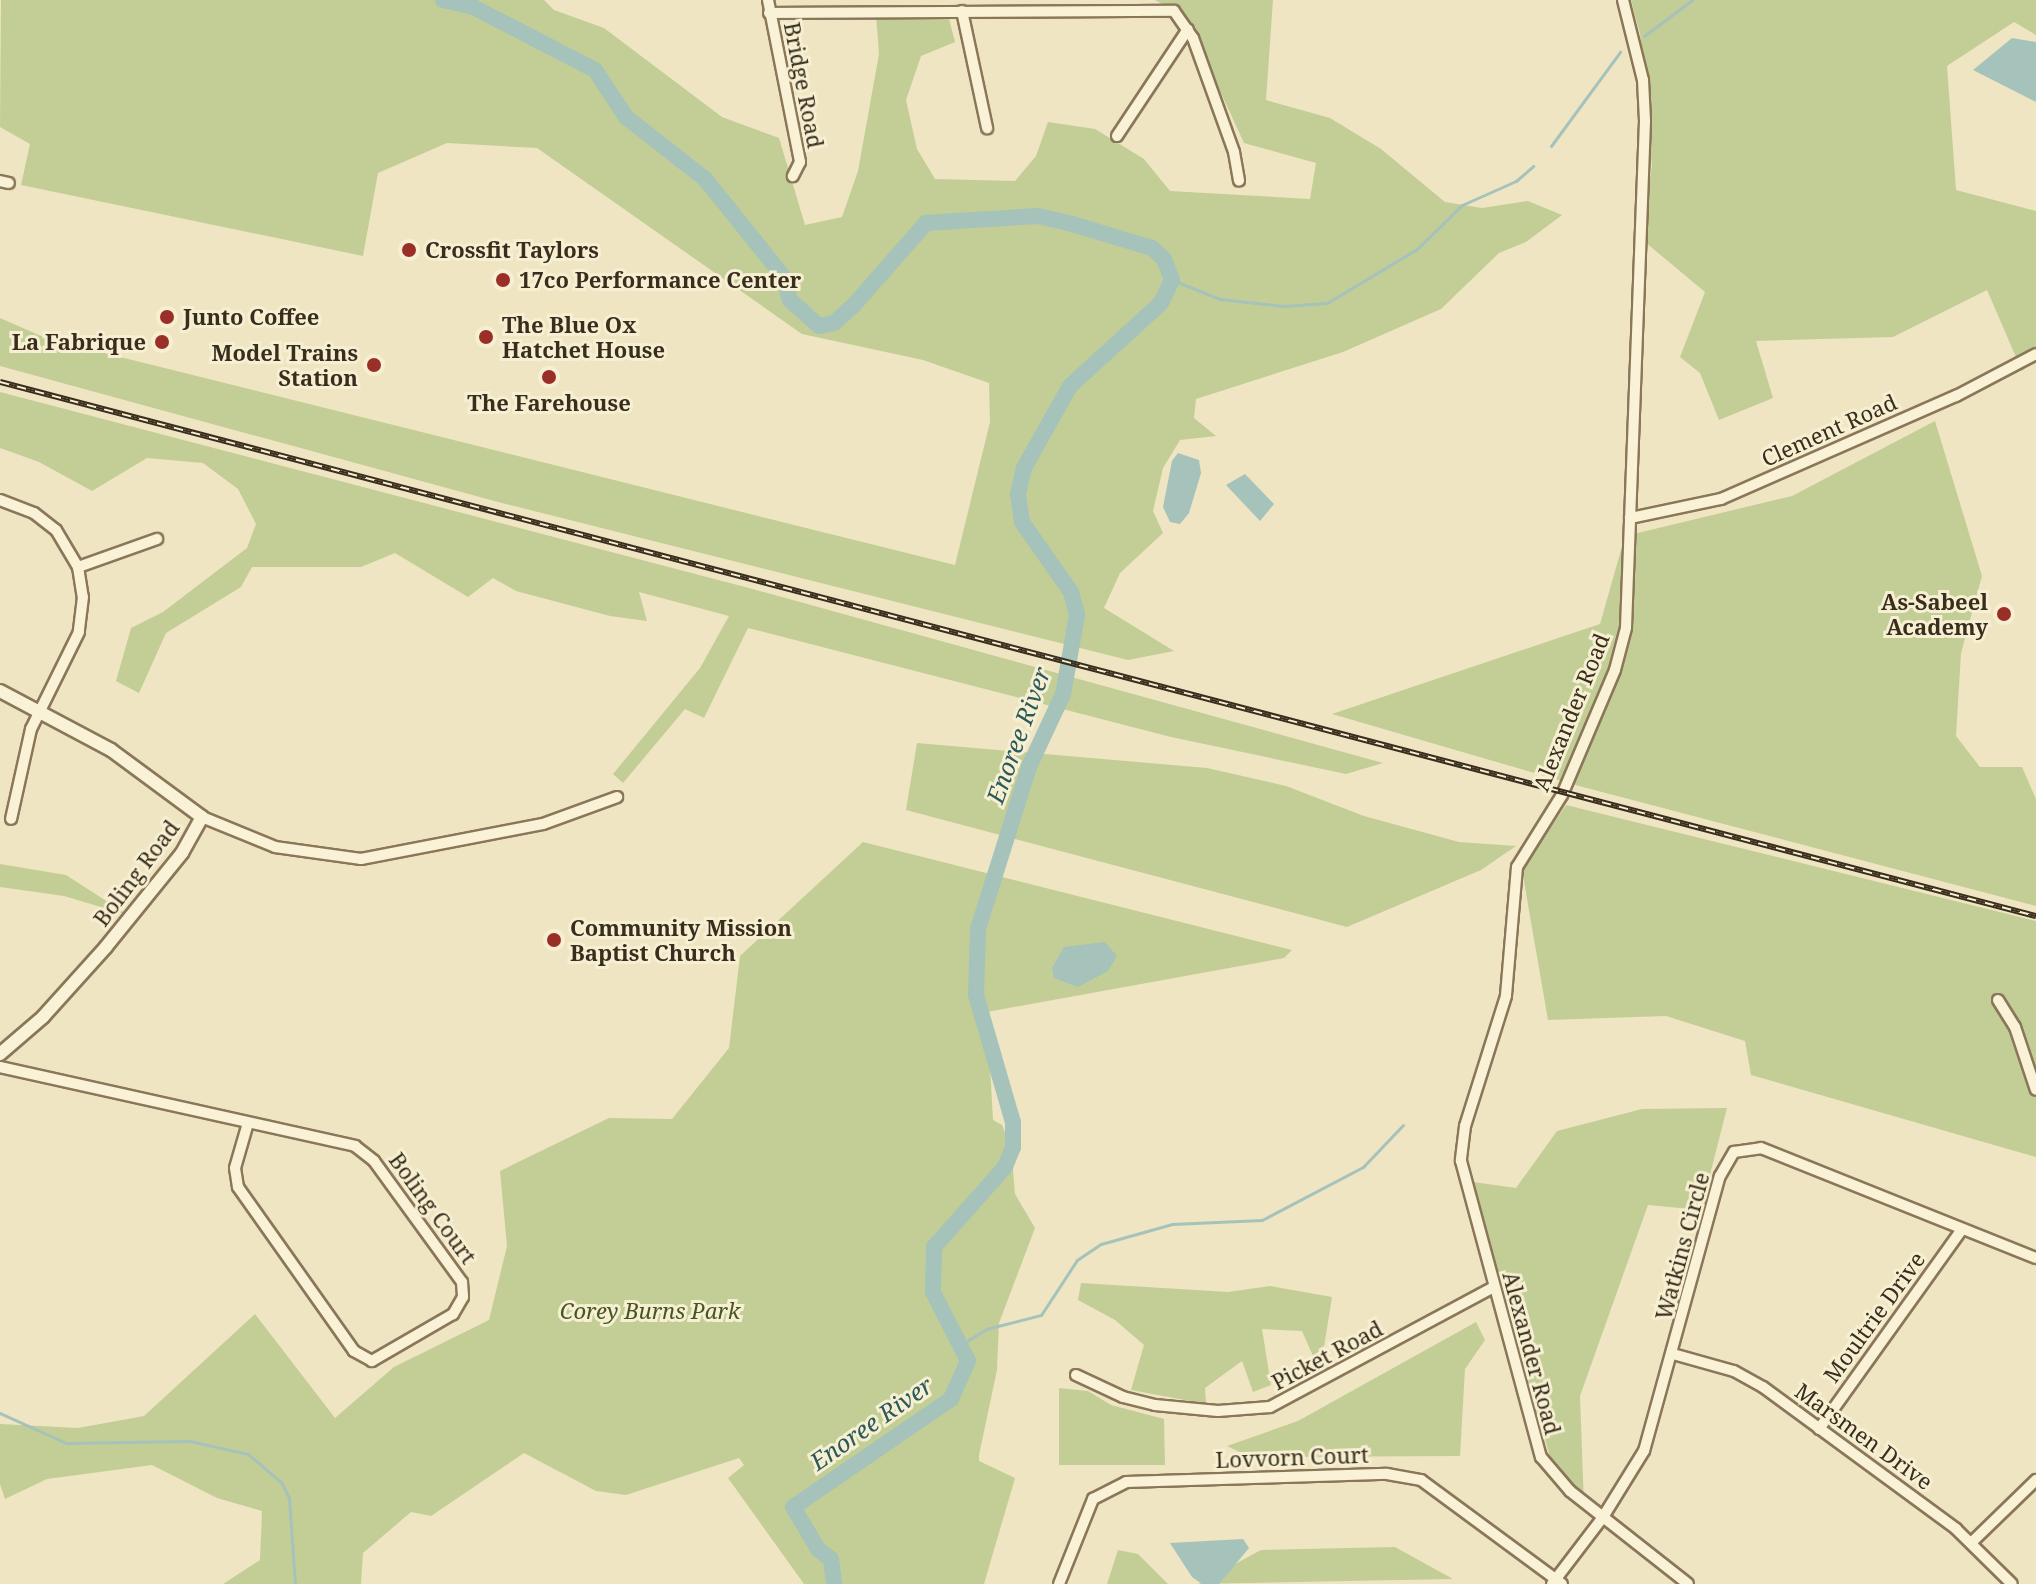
<!DOCTYPE html>
<style>
body{margin:0}
#map{position:relative;width:2036px;height:1584px;overflow:hidden;background:#efe5c2;font-family:"Noto Serif",serif}
div>[style]{position:absolute}
[style*='--x']{left:calc(var(--x)*1px);top:calc(var(--y)*1px);width:calc(var(--w)*1px);rotate:calc(var(--a)*1deg)}
.green>*{inset:0;background:#c3ce96}
.water>*{inset:0;background:#a5c2bb}
.stream>*{height:3px;margin:-1.5px;padding:0 1.5px;transform-origin:1.5px;border-radius:1.5px;background:#a5c2bb}
.river>*{height:16px;margin:-8px;padding:0 8px;transform-origin:8px;border-radius:8px;background:#a5c2bb}
.roads{filter:drop-shadow(2px 0 #8a7759) drop-shadow(-2px 0 #8a7759) drop-shadow(0 2px #8a7759) drop-shadow(0 -2px #8a7759)}
.minor>*{height:10px;margin:-5px;padding:0 5px;transform-origin:5px;border-radius:5px;background:#faf2d6}
.tertiary>*{height:12px;margin:-6px;padding:0 6px;transform-origin:6px;border-radius:6px;background:#faf2d6}
.rail>*{height:6px;margin-top:-3px;transform-origin:0;background:repeating-linear-gradient(90deg,#f6efd2 0 9px,#392d1d 0 18px);box-sizing:border-box;border-block:2px solid #392d1d}
.dots>*{width:22px;height:22px;translate:-50% -50%;box-sizing:border-box;border:4px solid #f6efd2;border-radius:50%}
span{translate:-50% -50%;white-space:nowrap;text-align:center;line-height:1.15;-webkit-text-stroke:6px #f6efd2;paint-order:stroke}
.street-label{font-size:22px;color:#392d1d}
.poi-label{font-size:22px;color:#392d1d;font-weight:700}
.left{translate:0 -50%;text-align:left}
.right{translate:-100% -50%;text-align:right}
.park-label{font-size:22px;color:#455623;font-style:italic}
.water-label{font-size:24px;color:#2c5959;font-style:italic}
</style>
<div id="map">
<div class="green">
<i style="clip-path:polygon(1px 0,544px 0,554px 10px,604px 28px,722px 117px,779px 138px,805px 225px,842px 217px,858px 171px,879px 54px,876px 15px,947px 11px,955px 42px,921px 56px,906px 100px,917px 149px,935px 179px,1015px 181px,1036px 156px,1048px 122px,1095px 129px,1144px 159px,1170px 191px,1310px 199px,1316px 163px,1244px 143px,1186px 17px,1155px 0,1273px 0,1266px 100px,1330px 118px,1381px 149px,1445px 202px,1482px 208px,1528px 201px,1562px 215px,1526px 242px,1499px 253px,1441px 309px,1343px 352px,1196px 399px,1194px 418px,1216px 436px,1180px 440px,1163px 468px,1153px 511px,1163px 533px,1120px 573px,1104px 608px,1174px 651px,1128px 660px,498px 502px,0 366px,0 318px,48px 339px,955px 565px,990px 422px,989px 383px,923px 360px,802px 334px,537px 148px,447px 143px,378px 173px,363px 256px,21px 185px,30px 144px,0 127px)"></i>
<i style="clip-path:polygon(1631px 0,2036px 0,2036px 35px,2014px 22px,1947px 66px,1956px 190px,2036px 211px,2036px 357px,2022px 371px,1987px 290px,1893px 337px,1756px 341px,1773px 398px,1719px 420px,1700px 373px,1680px 357px,1705px 292px,1639px 237px,1652px 166px,1640px 34px)"></i>
<i style="clip-path:polygon(0 392px,749px 588px,1383px 763px,1346px 774px,1171px 737px,748px 628px,704px 718px,685px 709px,623px 783px,613px 774px,700px 668px,729px 616px,639px 592px,647px 621px,610px 616px,516px 591px,493px 578px,468px 597px,395px 553px,361px 567px,252px 567px,241px 587px,166px 633px,139px 693px,116px 681px,131px 628px,163px 612px,247px 548px,256px 524px,238px 489px,203px 463px,147px 458px,92px 491px,39px 462px,0 448px)"></i>
<i style="clip-path:polygon(1935px 421px,1982px 576px,1961px 653px,1956px 736px,1980px 767px,2022px 767px,2036px 799px,2036px 906px,1579px 786px,1332px 714px,1600px 624px,1625px 536px,1792px 496px)"></i>
<i style="clip-path:polygon(917px 743px,1207px 768px,1286px 786px,1364px 816px,1459px 842px,1516px 846px,1481px 870px,1347px 927px,906px 810px)"></i>
<i style="clip-path:polygon(1566px 805px,2036px 921px,2036px 1157px,1751px 1075px,1745px 1041px,1666px 1016px,1548px 1020px,1522px 870px)"></i>
<i style="clip-path:polygon(863px 842px,1292px 950px,1284px 958px,987px 1012px,993px 1120px,1002px 1125px,1011px 1147px,1015px 1194px,1035px 1228px,999px 1323px,997px 1370px,979px 1455px,979px 1461px,1015px 1478px,984px 1584px,804px 1584px,728px 1478px,744px 1465px,739px 1458px,626px 1495px,596px 1491px,524px 1453px,431px 1516px,411px 1512px,363px 1553px,361px 1584px,223px 1584px,260px 1560px,262px 1511px,217px 1498px,152px 1465px,47px 1479px,5px 1499px,0 1484px,0 1424px,78px 1428px,144px 1416px,255px 1314px,335px 1418px,394px 1367px,489px 1320px,507px 1246px,500px 1171px,609px 1118px,672px 1119px,729px 1048px,740px 956px)"></i>
<i style="clip-path:polygon(0 864px,66px 875px,128px 915px,64px 896px,0 887px)"></i>
<i style="clip-path:polygon(1727px 1108px,1701px 1210px,1648px 1205px,1580px 1396px,1584px 1506px,1552px 1464px,1473px 1182px,1516px 1188px,1557px 1131px,1642px 1109px)"></i>
<i style="clip-path:polygon(1081px 1283px,1228px 1292px,1270px 1286px,1332px 1297px,1320px 1372px,1302px 1331px,1262px 1329px,1271px 1385px,1253px 1392px,1242px 1361px,1205px 1388px,1206px 1404px,1131px 1390px,1144px 1345px,1115px 1320px,1078px 1300px)"></i>
<i style="clip-path:polygon(1476px 1322px,1485px 1340px,1465px 1369px,1460px 1456px,1250px 1457px,1227px 1446px,1298px 1421px)"></i>
<i style="clip-path:polygon(1059px 1388px,1088px 1391px,1111px 1405px,1164px 1419px,1165px 1465px,1059px 1465px)"></i>
<i style="clip-path:polygon(1395px 1547px,1453px 1579px,1198px 1584px,1261px 1550px)"></i>
<i style="clip-path:polygon(1118px 1550px,1138px 1554px,1168px 1584px,1107px 1584px)"></i>
</div>
<div class="water">
<i style="clip-path:polygon(2012px 38px,2036px 42px,2036px 102px,1973px 70px)"></i>
<i style="clip-path:polygon(1178px 453px,1199px 460px,1201px 473px,1189px 513px,1180px 524px,1170px 522px,1163px 507px,1172px 461px)"></i>
<i style="clip-path:polygon(1245px 474px,1274px 504px,1260px 521px,1226px 485px)"></i>
<i style="clip-path:polygon(1105px 942px,1117px 956px,1108px 971px,1078px 987px,1054px 978px,1052px 968px,1064px 947px)"></i>
<i style="clip-path:polygon(1243px 1539px,1249px 1548px,1219px 1584px,1202px 1584px,1192px 1577px,1170px 1543px)"></i>
</div>
<div class="stream">
<i style="--x:1644;--y:36;--w:60;--a:-36.9"></i>
<i style="--x:1551;--y:146;--w:117;--a:-53.7"></i>
<i style="--x:1172;--y:280;--w:52;--a:21.6"></i>
<i style="--x:1220;--y:299;--w:63;--a:6.3"></i>
<i style="--x:1283;--y:306;--w:44;--a:-3.9"></i>
<i style="--x:1327;--y:303;--w:105;--a:-31"></i>
<i style="--x:1417;--y:249;--w:63;--a:-44.4"></i>
<i style="--x:1462;--y:205;--w:59;--a:-24"></i>
<i style="--x:1516;--y:181;--w:23;--a:-41"></i>
<i style="--x:959;--y:1346;--w:32;--a:-32"></i>
<i style="--x:986;--y:1329;--w:57;--a:-14.3"></i>
<i style="--x:1041;--y:1315;--w:66;--a:-56.8"></i>
<i style="--x:1077;--y:1260;--w:29;--a:-34"></i>
<i style="--x:1101;--y:1244;--w:74;--a:-15.7"></i>
<i style="--x:1172;--y:1224;--w:90;--a:-2.5"></i>
<i style="--x:1262;--y:1220;--w:114;--a:-27.7"></i>
<i style="--x:1363;--y:1167;--w:58;--a:-46.4"></i>
<i style="--x:0;--y:1413;--w:72;--a:24.4"></i>
<i style="--x:66;--y:1443;--w:124;--a:-0.9"></i>
<i style="--x:190;--y:1441;--w:59;--a:12.6"></i>
<i style="--x:248;--y:1454;--w:43;--a:40.3"></i>
<i style="--x:281;--y:1482;--w:18;--a:63"></i>
<i style="--x:289;--y:1498;--w:86;--a:86"></i>
</div>
<div class="river">
<i style="--x:443;--y:0;--w:31;--a:13"></i>
<i style="--x:473;--y:7;--w:137;--a:27.3"></i>
<i style="--x:595;--y:70;--w:56;--a:56.6"></i>
<i style="--x:626;--y:117;--w:100;--a:38.1"></i>
<i style="--x:705;--y:179;--w:124;--a:51.2"></i>
<i style="--x:783;--y:276;--w:25;--a:74"></i>
<i style="--x:790;--y:300;--w:39;--a:42"></i>
<i style="--x:819;--y:326;--w:15;--a:-11"></i>
<i style="--x:834;--y:323;--w:25;--a:-42"></i>
<i style="--x:853;--y:306;--w:111;--a:-48.7"></i>
<i style="--x:926;--y:223;--w:112;--a:-3.6"></i>
<i style="--x:1038;--y:216;--w:35;--a:13"></i>
<i style="--x:1072;--y:224;--w:84;--a:16.7"></i>
<i style="--x:1152;--y:248;--w:16;--a:43"></i>
<i style="--x:1164;--y:259;--w:22;--a:69"></i>
<i style="--x:1172;--y:280;--w:25;--a:116"></i>
<i style="--x:1161;--y:303;--w:123;--a:137.6"></i>
<i style="--x:1070;--y:386;--w:94;--a:119.3"></i>
<i style="--x:1024;--y:468;--w:27;--a:103"></i>
<i style="--x:1018;--y:494;--w:28;--a:82"></i>
<i style="--x:1022;--y:522;--w:85;--a:55"></i>
<i style="--x:1071;--y:592;--w:24;--a:75"></i>
<i style="--x:1077;--y:615;--w:80;--a:100"></i>
<i style="--x:1063;--y:694;--w:81;--a:115"></i>
<i style="--x:1029;--y:767;--w:170;--a:107.5"></i>
<i style="--x:978;--y:929;--w:66;--a:91.7"></i>
<i style="--x:976;--y:995;--w:132;--a:73.8"></i>
<i style="--x:1013;--y:1122;--w:25;--a:90"></i>
<i style="--x:1013;--y:1147;--w:22;--a:112"></i>
<i style="--x:1005;--y:1167;--w:107;--a:131.6"></i>
<i style="--x:934;--y:1247;--w:45;--a:91.3"></i>
<i style="--x:933;--y:1292;--w:77;--a:63.1"></i>
<i style="--x:968;--y:1361;--w:42;--a:114.1"></i>
<i style="--x:951;--y:1399;--w:191;--a:145.6"></i>
<i style="--x:793;--y:1507;--w:49;--a:59.2"></i>
<i style="--x:818;--y:1549;--w:16;--a:38"></i>
<i style="--x:831;--y:1559;--w:25;--a:83"></i>
</div>
<div class="roads">
<div class="minor">
<i style="--x:768;--y:0;--w:165;--a:78.8"></i>
<i style="--x:800;--y:162;--w:16;--a:117"></i>
<i style="--x:1623;--y:0;--w:82;--a:76"></i>
<i style="--x:1643;--y:80;--w:41;--a:87.2"></i>
<i style="--x:1645;--y:121;--w:507;--a:92.15"></i>
<i style="--x:1626;--y:628;--w:43;--a:104.7"></i>
<i style="--x:1615;--y:670;--w:136;--a:113"></i>
<i style="--x:1562;--y:795;--w:85;--a:122"></i>
<i style="--x:1517;--y:867;--w:129;--a:94.9"></i>
<i style="--x:1506;--y:996;--w:136;--a:107.5"></i>
<i style="--x:1465;--y:1126;--w:35;--a:97"></i>
<i style="--x:1461;--y:1161;--w:307;--a:74.9"></i>
<i style="--x:1541;--y:1457;--w:45;--a:49.5"></i>
<i style="--x:1570;--y:1491;--w:150;--a:38.2"></i>
<i style="--x:962;--y:11;--w:120;--a:77.9"></i>
<i style="--x:769;--y:13;--w:405;--a:-0.3"></i>
<i style="--x:1174;--y:11;--w:33;--a:55"></i>
<i style="--x:1193;--y:38;--w:121;--a:70.2"></i>
<i style="--x:1234;--y:152;--w:29;--a:80"></i>
<i style="--x:1117;--y:136;--w:128;--a:-56.4"></i>
<i style="--x:0;--y:181;--w:9;--a:13"></i>
<i style="--x:0;--y:500;--w:36;--a:21"></i>
<i style="--x:34;--y:513;--w:28;--a:38"></i>
<i style="--x:56;--y:530;--w:43;--a:59.3"></i>
<i style="--x:78;--y:567;--w:30;--a:81"></i>
<i style="--x:83;--y:597;--w:35;--a:97"></i>
<i style="--x:79;--y:632;--w:108;--a:116.3"></i>
<i style="--x:31;--y:729;--w:92;--a:102.5"></i>
<i style="--x:1630;--y:518;--w:93;--a:-11.8"></i>
<i style="--x:1721;--y:499;--w:257;--a:-23.7"></i>
<i style="--x:1956;--y:396;--w:90;--a:-27.7"></i>
<i style="--x:78;--y:567;--w:84;--a:-19.5"></i>
<i style="--x:202;--y:817;--w:79;--a:22.3"></i>
<i style="--x:275;--y:847;--w:87;--a:7.9"></i>
<i style="--x:361;--y:859;--w:185;--a:-10.9"></i>
<i style="--x:543;--y:824;--w:79;--a:-20"></i>
<i style="--x:1998;--y:1000;--w:32;--a:58"></i>
<i style="--x:2015;--y:1027;--w:66;--a:71.6"></i>
<i style="--x:0;--y:1067;--w:364;--a:12.5"></i>
<i style="--x:355;--y:1146;--w:24;--a:38"></i>
<i style="--x:374;--y:1161;--w:150;--a:54"></i>
<i style="--x:462;--y:1282;--w:15;--a:86"></i>
<i style="--x:463;--y:1297;--w:20;--a:120"></i>
<i style="--x:453;--y:1314;--w:94;--a:149.9"></i>
<i style="--x:372;--y:1361;--w:21;--a:-151"></i>
<i style="--x:354;--y:1351;--w:201;--a:-125.3"></i>
<i style="--x:238;--y:1187;--w:19;--a:-99"></i>
<i style="--x:235;--y:1168;--w:47;--a:-73.9"></i>
<i style="--x:1673;--y:1354;--w:63;--a:15.6"></i>
<i style="--x:1734;--y:1371;--w:33;--a:29"></i>
<i style="--x:1763;--y:1387;--w:240;--a:36.3"></i>
<i style="--x:1956;--y:1529;--w:78;--a:44.5"></i>
<i style="--x:1076;--y:1375;--w:52;--a:25.1"></i>
<i style="--x:1123;--y:1397;--w:33;--a:14"></i>
<i style="--x:1155;--y:1405;--w:63;--a:5.4"></i>
<i style="--x:1218;--y:1411;--w:52;--a:-4.4"></i>
<i style="--x:1270;--y:1407;--w:254;--a:-28.2"></i>
<i style="--x:1819;--y:1429;--w:246;--a:-54.4"></i>
<i style="--x:1971;--y:1543;--w:91;--a:-44.1"></i>
<i style="--x:1059;--y:1584;--w:92;--a:-68.2"></i>
<i style="--x:1093;--y:1499;--w:37;--a:-27"></i>
<i style="--x:1126;--y:1482;--w:261;--a:-1.8"></i>
<i style="--x:1387;--y:1474;--w:35;--a:10"></i>
<i style="--x:1421;--y:1480;--w:175;--a:36.4"></i>
<i style="--x:1552;--y:1584;--w:84;--a:-52.7"></i>
<i style="--x:1603;--y:1517;--w:78;--a:-58.2"></i>
<i style="--x:1644;--y:1451;--w:285;--a:-74.6"></i>
<i style="--x:1720;--y:1176;--w:28;--a:-60"></i>
<i style="--x:1734;--y:1152;--w:27;--a:-8"></i>
<i style="--x:1761;--y:1148;--w:296;--a:21.8"></i>
</div>
<div class="tertiary">
<i style="--x:0;--y:691;--w:126;--a:28"></i>
<i style="--x:111;--y:750;--w:113;--a:36.4"></i>
<i style="--x:202;--y:817;--w:41;--a:119.1"></i>
<i style="--x:182;--y:853;--w:121;--a:129"></i>
<i style="--x:106;--y:947;--w:94;--a:132"></i>
<i style="--x:43;--y:1017;--w:57;--a:139.3"></i>
</div>
</div>
<div class="rail">
<i style="--x:0;--y:382;--w:2105;--a:14.7"></i>
</div>
<div class="dots">
<i style="left:409px;top:250px;background:#9a2f27"></i>
<i style="left:503px;top:280px;background:#9a2f27"></i>
<i style="left:167px;top:317px;background:#9a2f27"></i>
<i style="left:486px;top:337px;background:#9a2f27"></i>
<i style="left:162px;top:342px;background:#9a2f27"></i>
<i style="left:374px;top:365px;background:#9a2f27"></i>
<i style="left:549px;top:377px;background:#9a2f27"></i>
<i style="left:2004px;top:614px;background:#9a2f27"></i>
<i style="left:554px;top:940px;background:#9a2f27"></i>
</div>
<div class="street-label">
<span style="left:804px;top:85px;rotate:79deg">Bridge Road</span>
<span style="left:1829px;top:430px;rotate:-24deg">Clement Road</span>
<span style="left:1571px;top:712px;rotate:-68deg">Alexander Road</span>
<span style="left:136px;top:873px;rotate:-53deg">Boling Road</span>
<span style="left:433px;top:1208px;rotate:54deg">Boling Court</span>
<span style="left:1682px;top:1246px;rotate:-75deg">Watkins Circle</span>
<span style="left:1874px;top:1317px;rotate:-54deg">Moultrie Drive</span>
<span style="left:1532px;top:1353px;rotate:75deg">Alexander Road</span>
<span style="left:1327px;top:1355px;rotate:-28deg">Picket Road</span>
<span style="left:1864px;top:1436px;rotate:36deg">Marsmen Drive</span>
<span style="left:1292px;top:1457px;rotate:-2deg">Lovvorn Court</span>
</div>
<div class="poi-label">
<span class="left" style="left:425px;top:250px">Crossfit Taylors</span>
<span class="left" style="left:519px;top:280px">17co Performance Center</span>
<span class="left" style="left:183px;top:317px">Junto Coffee</span>
<span class="left" style="left:502px;top:337px">The Blue Ox<br>Hatchet House</span>
<span class="right" style="left:146px;top:342px">La Fabrique</span>
<span class="right" style="left:358px;top:365px">Model Trains<br>Station</span>
<span style="left:549px;top:403px">The Farehouse</span>
<span class="right" style="left:1988px;top:614px">As-Sabeel<br>Academy</span>
<span class="left" style="left:570px;top:940px">Community Mission<br>Baptist Church</span>
</div>
<div class="park-label">
<span style="left:650px;top:1311px">Corey Burns Park</span>
</div>
<div class="water-label">
<span style="left:1018px;top:735px;rotate:-70deg">Enoree River</span>
<span style="left:871px;top:1423px;rotate:-35deg">Enoree River</span>
</div>
</div>
